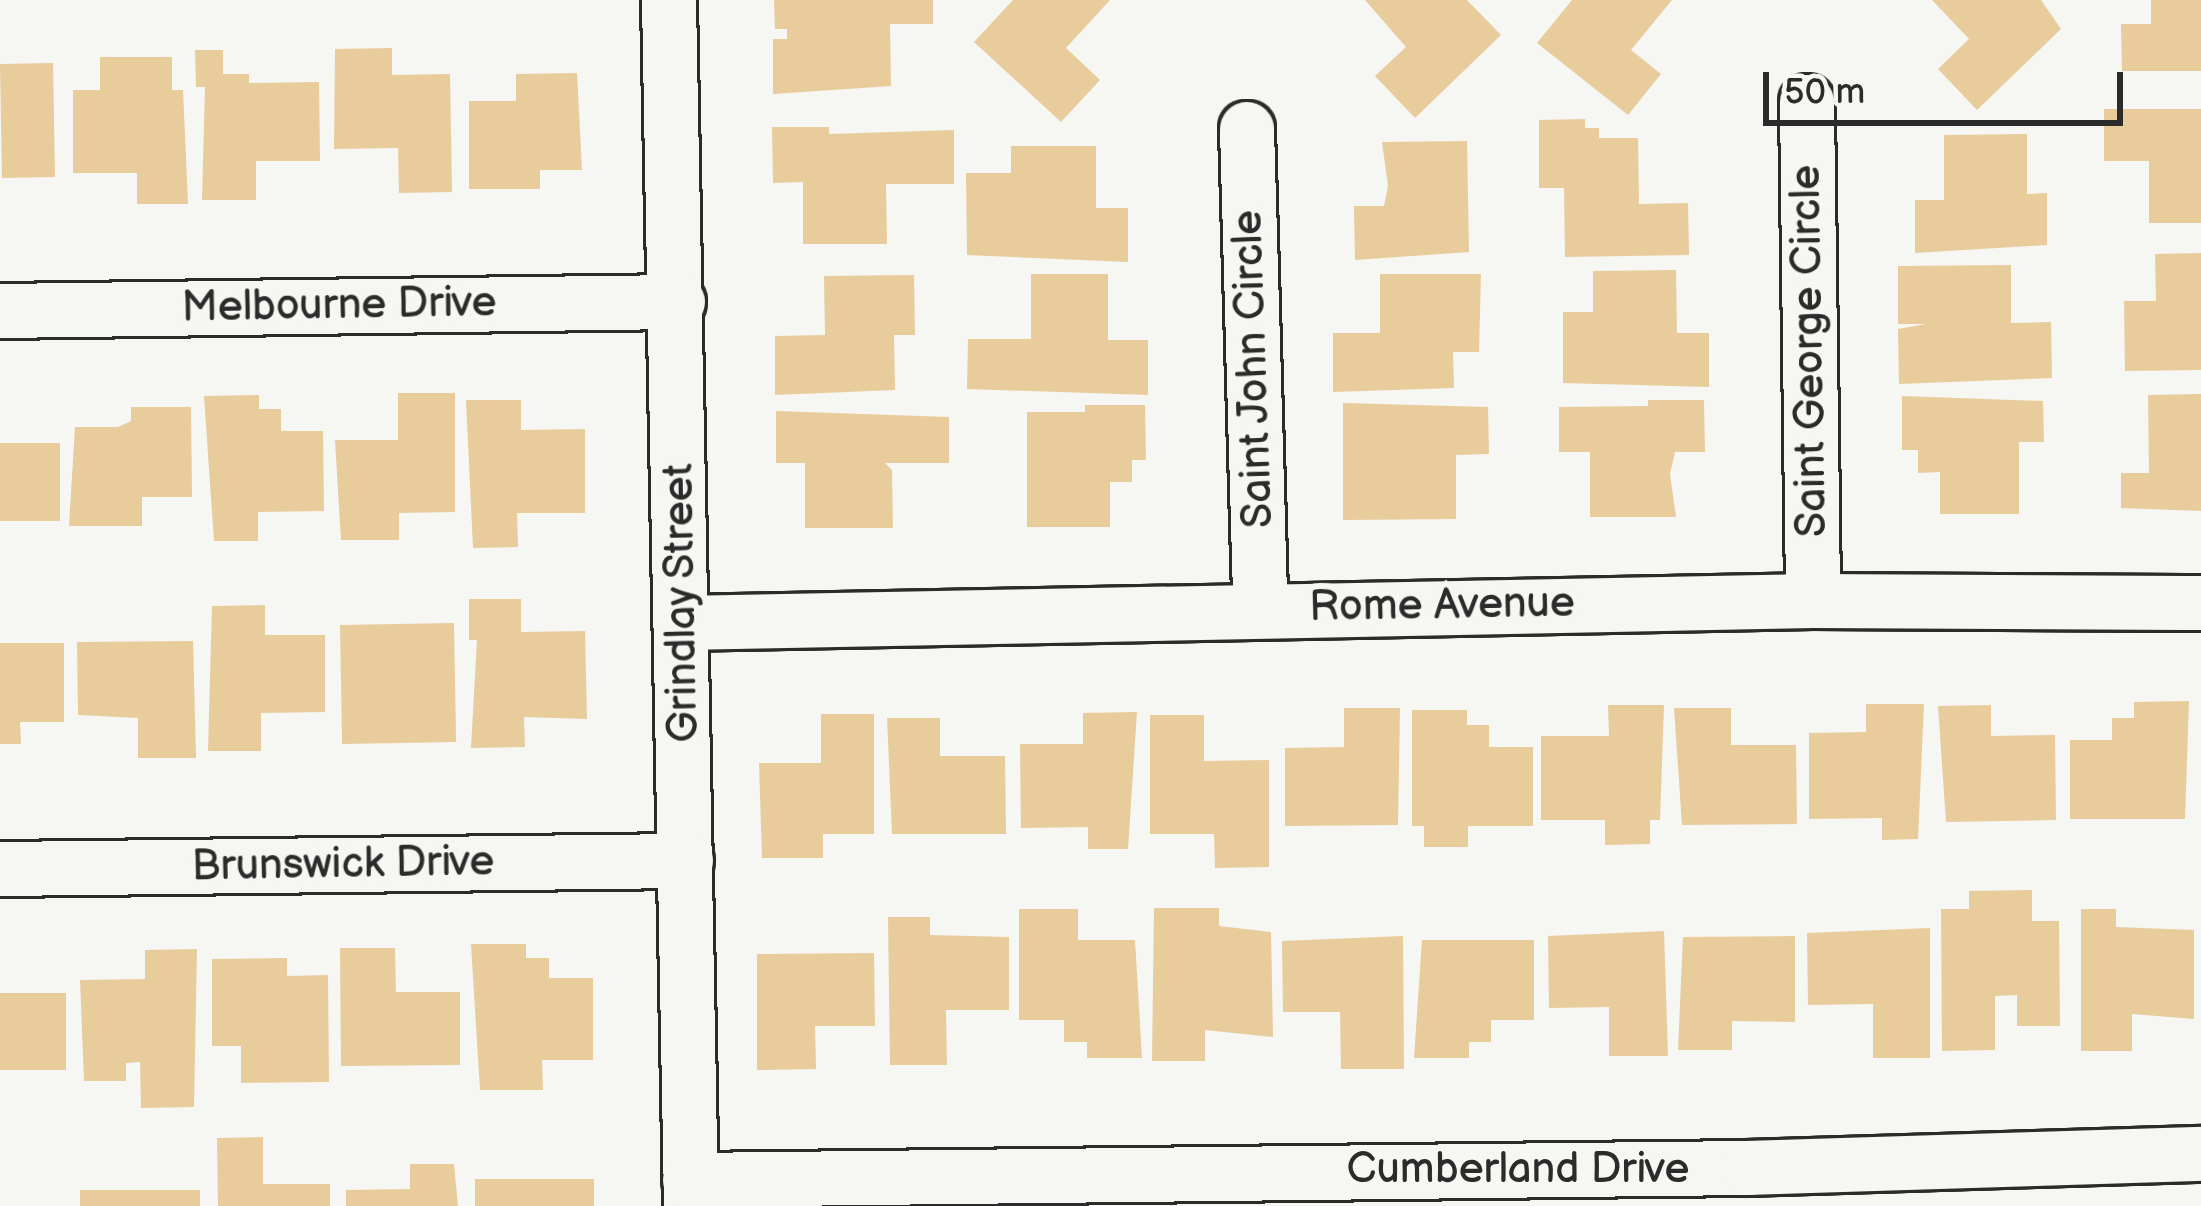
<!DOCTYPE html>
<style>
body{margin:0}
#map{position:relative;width:2201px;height:1206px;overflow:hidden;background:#f6f6f2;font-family:"Balsamiq Sans",sans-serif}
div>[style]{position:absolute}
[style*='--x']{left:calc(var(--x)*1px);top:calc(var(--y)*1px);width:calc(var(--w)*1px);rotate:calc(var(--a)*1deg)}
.building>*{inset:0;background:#e8cc9c;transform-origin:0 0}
.roads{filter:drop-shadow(3px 0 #2b2b2b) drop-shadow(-3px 0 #2b2b2b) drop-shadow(0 3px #2b2b2b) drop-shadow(0 -3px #2b2b2b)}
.minor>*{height:54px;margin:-27px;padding:0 27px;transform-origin:27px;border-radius:27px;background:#f6f6f2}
span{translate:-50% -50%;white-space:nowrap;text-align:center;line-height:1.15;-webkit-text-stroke:12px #f6f6f2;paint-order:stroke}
.street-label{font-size:42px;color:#2b2b2b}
.scale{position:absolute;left:1763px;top:72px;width:360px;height:54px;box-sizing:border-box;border:6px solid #2b2b2b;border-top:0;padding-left:15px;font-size:36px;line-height:42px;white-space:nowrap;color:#2b2b2b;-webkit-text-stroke:9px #f6f6f2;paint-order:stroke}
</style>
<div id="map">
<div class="building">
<i style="clip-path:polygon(774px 0,933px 0,933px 24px,890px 24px,891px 86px,773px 94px,773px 39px,787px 39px,787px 29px,775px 29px)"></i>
<i style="clip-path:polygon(1013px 0,1110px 0,1066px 48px,1100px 80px,1061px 122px,974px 42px)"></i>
<i style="clip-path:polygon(1365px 0,1467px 0,1501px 35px,1415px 118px,1375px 76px,1406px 47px)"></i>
<i style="clip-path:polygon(1572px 0,1672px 0,1631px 50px,1661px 74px,1628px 115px,1537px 43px)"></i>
<i style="clip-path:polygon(1932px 0,2041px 0,2061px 29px,1977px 110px,1938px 69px,1969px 39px)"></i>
<i style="clip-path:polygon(2151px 0,2201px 0,2201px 71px,2122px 71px,2121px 24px,2151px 24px)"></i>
<i style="clip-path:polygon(392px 48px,392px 75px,450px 74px,452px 192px,399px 193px,398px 148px,334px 149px,335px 49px)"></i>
<i style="clip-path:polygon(195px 50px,223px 50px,223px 74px,249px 74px,249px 83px,319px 82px,320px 161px,256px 161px,256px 200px,202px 200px,205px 87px,196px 87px)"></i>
<i style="clip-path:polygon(100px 57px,172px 57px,172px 90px,183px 90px,188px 204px,137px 204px,137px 173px,73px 173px,73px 90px,100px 90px)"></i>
<i style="left:53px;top:63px;width:114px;height:53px;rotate:89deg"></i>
<i style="clip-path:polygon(577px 73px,582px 170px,540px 170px,540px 189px,469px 189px,469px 101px,516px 101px,516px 74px)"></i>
<i style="clip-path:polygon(2104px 109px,2201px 109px,2201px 223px,2149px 223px,2149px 161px,2104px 161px)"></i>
<i style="clip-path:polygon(1585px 119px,1585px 128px,1599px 128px,1599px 138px,1638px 138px,1639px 204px,1688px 203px,1689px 255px,1565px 257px,1564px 188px,1539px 188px,1539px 120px)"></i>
<i style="clip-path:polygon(772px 127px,829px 127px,829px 134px,954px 130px,954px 184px,886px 184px,887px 244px,803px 244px,803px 182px,773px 183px)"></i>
<i style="clip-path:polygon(2027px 134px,2027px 194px,2047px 193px,2047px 245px,1915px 253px,1915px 200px,1944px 200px,1944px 135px)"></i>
<i style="clip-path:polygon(1467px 141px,1469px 252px,1355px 260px,1354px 206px,1384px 206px,1388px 186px,1382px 142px)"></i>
<i style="clip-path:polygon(1011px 146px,1096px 146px,1096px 208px,1128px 208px,1128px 262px,967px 255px,966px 173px,1011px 173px)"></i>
<i style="clip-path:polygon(2201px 253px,2201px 370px,2125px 371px,2124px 301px,2156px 301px,2155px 254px)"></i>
<i style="clip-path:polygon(2011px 265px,2011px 323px,2051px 322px,2052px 378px,1899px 384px,1898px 329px,1926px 324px,1898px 324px,1898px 266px)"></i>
<i style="clip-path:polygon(1676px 270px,1677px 333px,1709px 333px,1709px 387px,1563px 383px,1563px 312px,1593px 312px,1593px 271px)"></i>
<i style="clip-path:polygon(1031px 274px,1108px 274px,1108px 340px,1148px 340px,1148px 395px,967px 389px,968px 339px,1031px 339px)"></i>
<i style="clip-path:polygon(1380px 274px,1481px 274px,1479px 352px,1453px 352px,1454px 388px,1333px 392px,1333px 333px,1380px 333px)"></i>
<i style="clip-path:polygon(914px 275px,915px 335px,894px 335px,895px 390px,775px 395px,775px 336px,825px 335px,824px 276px)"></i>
<i style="clip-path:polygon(398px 393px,455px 393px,455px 512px,399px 513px,399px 540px,341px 540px,335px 440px,398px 440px)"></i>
<i style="clip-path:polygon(2201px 394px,2201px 511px,2121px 508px,2121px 473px,2149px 473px,2148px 395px)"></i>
<i style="clip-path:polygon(259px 395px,259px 409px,281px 409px,281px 431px,323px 431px,324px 511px,258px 512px,258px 541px,214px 541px,204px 396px)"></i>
<i style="clip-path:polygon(1902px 396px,2043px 401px,2044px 442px,2019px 442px,2019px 514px,1940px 514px,1940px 472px,1918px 473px,1918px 450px,1902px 450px)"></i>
<i style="clip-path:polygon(466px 400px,521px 400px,521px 430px,585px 429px,585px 513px,517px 513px,518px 547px,473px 548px)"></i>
<i style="clip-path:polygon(1648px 400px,1704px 400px,1705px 452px,1675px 452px,1670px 474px,1676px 517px,1590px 517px,1590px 452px,1559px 452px,1559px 407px,1648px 406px)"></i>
<i style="clip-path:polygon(1343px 403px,1488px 407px,1489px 454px,1456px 455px,1456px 519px,1343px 520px)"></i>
<i style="clip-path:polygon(1085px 405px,1145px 405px,1146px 460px,1132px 460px,1132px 482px,1110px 482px,1110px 527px,1027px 527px,1027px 412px,1085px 412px)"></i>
<i style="clip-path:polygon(131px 407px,191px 407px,192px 497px,142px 497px,142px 526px,69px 526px,75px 427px,118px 427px,131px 421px)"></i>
<i style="clip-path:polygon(776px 411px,949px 417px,949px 463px,885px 463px,892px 470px,893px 528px,805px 528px,805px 463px,776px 463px)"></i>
<i style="left:0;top:443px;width:60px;height:78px"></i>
<i style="clip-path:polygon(469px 599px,521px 599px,521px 632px,585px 631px,587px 719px,524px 717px,525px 747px,471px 748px,477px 640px,469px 640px)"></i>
<i style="clip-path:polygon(265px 605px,265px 635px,325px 635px,325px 712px,261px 713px,261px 751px,208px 751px,212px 606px)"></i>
<i style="left:454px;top:623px;width:119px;height:114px;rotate:89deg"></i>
<i style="clip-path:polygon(193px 641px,196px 758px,138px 758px,138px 718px,78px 715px,77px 642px)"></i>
<i style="clip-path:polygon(0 643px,64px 643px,64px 722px,20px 722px,21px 744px,0 744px)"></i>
<i style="clip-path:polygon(2189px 701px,2185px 819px,2070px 819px,2070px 740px,2112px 740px,2112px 718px,2134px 718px,2134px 702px)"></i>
<i style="clip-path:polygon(1866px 704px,1924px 704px,1918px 839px,1882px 840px,1882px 818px,1809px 819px,1809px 733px,1866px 732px)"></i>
<i style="clip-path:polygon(1608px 705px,1664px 705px,1660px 820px,1650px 820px,1650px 844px,1605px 845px,1605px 820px,1541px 820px,1541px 736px,1609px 736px)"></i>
<i style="clip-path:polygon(1991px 705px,1991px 736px,2055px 735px,2056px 820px,1946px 822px,1938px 706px)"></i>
<i style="clip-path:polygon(1344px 708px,1400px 708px,1398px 825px,1285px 826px,1285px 748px,1344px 747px)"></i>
<i style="clip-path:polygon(1674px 708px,1731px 708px,1731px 745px,1796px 745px,1797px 824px,1682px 825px)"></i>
<i style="clip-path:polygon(1412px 710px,1467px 710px,1467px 725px,1489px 725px,1489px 747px,1533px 747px,1533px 826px,1468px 826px,1468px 847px,1424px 847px,1424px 826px,1412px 826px)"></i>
<i style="clip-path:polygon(1137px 712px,1128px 849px,1088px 849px,1088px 827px,1021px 828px,1020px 744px,1083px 744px,1083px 713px)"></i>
<i style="clip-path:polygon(821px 714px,874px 714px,874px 834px,823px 834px,823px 858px,762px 858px,759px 763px,821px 763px)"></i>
<i style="clip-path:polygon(1150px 715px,1204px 715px,1204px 761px,1269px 760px,1269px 867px,1215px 868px,1214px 834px,1150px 834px)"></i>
<i style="clip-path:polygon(887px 718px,940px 718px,940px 756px,1005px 756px,1006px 834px,892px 834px)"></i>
<i style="clip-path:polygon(2032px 890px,2032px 921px,2059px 921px,2060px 1026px,2017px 1026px,2017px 995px,1995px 996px,1995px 1050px,1942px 1051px,1941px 909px,1969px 909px,1969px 891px)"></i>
<i style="clip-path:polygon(1154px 908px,1219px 908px,1219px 926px,1271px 932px,1273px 1037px,1205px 1030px,1205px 1061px,1152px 1061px)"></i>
<i style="clip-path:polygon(1019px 909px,1078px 909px,1078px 940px,1135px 940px,1142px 1058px,1087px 1058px,1087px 1042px,1064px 1042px,1064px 1020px,1019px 1020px)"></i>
<i style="clip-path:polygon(2081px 909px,2116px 909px,2116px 927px,2194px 930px,2194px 1019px,2132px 1014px,2132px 1051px,2081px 1051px)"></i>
<i style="clip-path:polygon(888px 917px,930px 917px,930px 935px,1009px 937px,1009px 1010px,946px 1010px,947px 1065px,890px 1065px)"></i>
<i style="clip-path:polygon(1930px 928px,1930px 1058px,1873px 1058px,1873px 1004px,1808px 1005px,1807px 933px)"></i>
<i style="clip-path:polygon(1664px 931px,1668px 1056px,1609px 1056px,1609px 1007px,1549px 1008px,1548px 936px)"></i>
<i style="clip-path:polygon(1403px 936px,1404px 1069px,1341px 1069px,1340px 1012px,1283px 1012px,1282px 941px)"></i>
<i style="clip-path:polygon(1795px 936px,1795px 1022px,1732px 1021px,1732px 1050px,1678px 1050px,1683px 937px)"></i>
<i style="clip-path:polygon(1422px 940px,1534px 940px,1534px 1020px,1491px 1020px,1491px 1042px,1469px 1042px,1469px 1058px,1414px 1058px)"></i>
<i style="clip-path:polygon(471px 944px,526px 944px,526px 958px,549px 958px,549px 978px,593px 978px,593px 1060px,542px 1060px,543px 1090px,480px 1090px)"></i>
<i style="clip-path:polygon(340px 948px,395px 948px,396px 992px,460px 992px,460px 1065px,341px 1066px)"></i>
<i style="clip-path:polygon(197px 949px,194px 1107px,141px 1108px,140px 1062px,126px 1063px,126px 1081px,84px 1081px,80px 980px,145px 979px,145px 950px)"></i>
<i style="clip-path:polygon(874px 953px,875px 1026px,815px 1026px,816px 1069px,757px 1070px,757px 954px)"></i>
<i style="clip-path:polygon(287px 958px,287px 976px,328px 975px,329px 1082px,241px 1083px,241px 1046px,212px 1046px,212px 959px)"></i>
<i style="left:66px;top:993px;width:77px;height:66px;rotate:90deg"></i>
<i style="clip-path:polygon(263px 1137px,263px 1184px,330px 1184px,330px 1206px,218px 1206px,217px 1138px)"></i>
<i style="clip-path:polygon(410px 1164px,454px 1164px,458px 1206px,346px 1206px,346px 1190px,410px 1189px)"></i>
<i style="left:594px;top:1179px;width:27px;height:119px;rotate:90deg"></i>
<i style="left:200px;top:1190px;width:16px;height:120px;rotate:90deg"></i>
</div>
<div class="roads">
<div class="minor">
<i style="--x:669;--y:0;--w:1206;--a:88.95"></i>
<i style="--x:1807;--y:102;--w:499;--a:89.3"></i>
<i style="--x:1247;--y:129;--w:480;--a:88.4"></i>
<i style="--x:0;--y:311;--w:678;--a:-0.76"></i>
<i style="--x:682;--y:623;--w:1131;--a:-1.11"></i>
<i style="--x:1813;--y:601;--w:388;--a:0.3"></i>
<i style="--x:0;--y:869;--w:686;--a:-0.67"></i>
<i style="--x:690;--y:1180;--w:1059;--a:-0.65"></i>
<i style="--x:1749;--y:1168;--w:452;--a:-1.8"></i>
</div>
</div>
<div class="street-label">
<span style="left:339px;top:306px;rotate:-1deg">Melbourne Drive</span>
<span style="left:1810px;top:351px;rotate:-91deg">Saint George Circle</span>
<span style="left:1254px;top:369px;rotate:-92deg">Saint John Circle</span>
<span style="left:682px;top:603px;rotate:-91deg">Grindlay Street</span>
<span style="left:1442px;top:606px;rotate:-1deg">Rome Avenue</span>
<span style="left:343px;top:865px;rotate:-1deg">Brunswick Drive</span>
<span style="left:1518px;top:1170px">Cumberland Drive</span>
</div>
<div class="scale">50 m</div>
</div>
